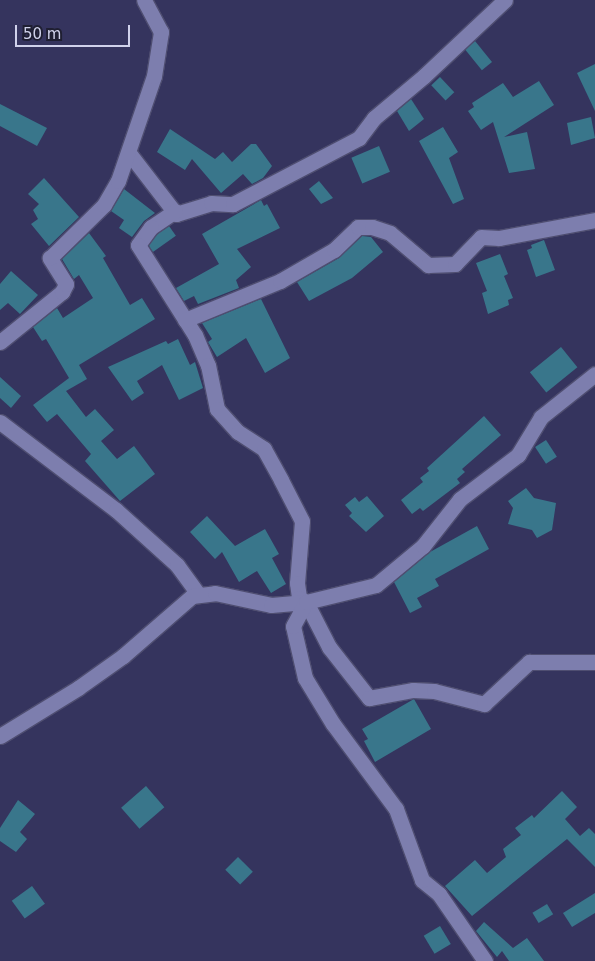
<!DOCTYPE html>
<style>
body{margin:0}
#map{position:relative;width:595px;height:961px;overflow:hidden;background:#35345e;font-family:"DejaVu Sans",sans-serif}
div>[style]{position:absolute}
[style*='--x']{left:calc(var(--x)*1px);top:calc(var(--y)*1px);width:calc(var(--w)*1px);rotate:calc(var(--a)*1deg)}
.building>*{inset:0;background:#39768b;transform-origin:0 0}
.roads{filter:drop-shadow(1px 0 #4f4e71) drop-shadow(-1px 0 #4f4e71) drop-shadow(0 1px #4f4e71) drop-shadow(0 -1px #4f4e71)}
.minor>*{height:15px;margin:-7.5px;padding:0 7.5px;transform-origin:7.5px;border-radius:7.5px;background:#7d7eae}
span{translate:-50% -50%;white-space:nowrap;text-align:center;line-height:1.15;-webkit-text-stroke:4px #1f1f32;paint-order:stroke}
.scale{position:absolute;left:15px;top:25px;width:115px;height:22px;box-sizing:border-box;border:2px solid #d0d2eb;border-top:0;padding-left:6px;font-size:15px;line-height:18px;white-space:nowrap;color:#d0d2eb;-webkit-text-stroke:4px #1f1f32;paint-order:stroke}
</style>
<div id="map">
<div class="building">
<i style="left:475px;top:41px;width:27px;height:13px;rotate:51deg"></i>
<i style="clip-path:polygon(595px 64px,595px 111px,577px 73px)"></i>
<i style="left:440px;top:77px;width:21px;height:12px;rotate:47deg"></i>
<i style="clip-path:polygon(539px 81px,554px 105px,504px 137px,527px 132px,535px 169px,509px 173px,493px 122px,481px 130px,468px 111px,474px 107px,472px 103px,503px 83px,513px 97px)"></i>
<i style="clip-path:polygon(411px 99px,424px 119px,409px 131px,397px 111px)"></i>
<i style="clip-path:polygon(0 104px,47px 128px,37px 146px,0 126px)"></i>
<i style="clip-path:polygon(591px 117px,595px 138px,571px 145px,567px 123px)"></i>
<i style="clip-path:polygon(443px 127px,458px 152px,449px 158px,464px 199px,453px 204px,419px 141px)"></i>
<i style="clip-path:polygon(170px 129px,215px 159px,223px 152px,232px 162px,251px 144px,256px 144px,272px 166px,263px 178px,252px 184px,243px 174px,221px 193px,192px 159px,185px 170px,157px 152px)"></i>
<i style="left:379px;top:146px;width:28px;height:30px;rotate:67deg"></i>
<i style="clip-path:polygon(44px 178px,79px 217px,49px 246px,31px 224px,38px 219px,33px 210px,39px 204px,28px 194px)"></i>
<i style="clip-path:polygon(319px 181px,333px 198px,321px 204px,309px 189px)"></i>
<i style="clip-path:polygon(124px 189px,155px 213px,144px 221px,132px 237px,119px 228px,124px 220px,111px 211px)"></i>
<i style="clip-path:polygon(261px 200px,264px 206px,267px 204px,280px 228px,237px 249px,251px 267px,236px 280px,239px 288px,198px 304px,194px 296px,184px 301px,176px 288px,219px 264px,202px 234px)"></i>
<i style="left:169px;top:226px;width:12px;height:28px;rotate:55deg"></i>
<i style="clip-path:polygon(89px 233px,106px 256px,103px 258px,130px 305px,142px 298px,155px 319px,79px 365px,87px 379px,66px 391px,86px 417px,95px 409px,114px 430px,101px 441px,117px 459px,134px 446px,155px 474px,120px 501px,85px 461px,91px 454px,57px 414px,47px 422px,33px 405px,69px 378px,46px 339px,42px 341px,33px 327px,57px 308px,63px 318px,93px 298px,79px 275px,74px 279px,62px 259px)"></i>
<i style="clip-path:polygon(362px 236px,371px 237px,383px 252px,352px 278px,309px 301px,297px 282px,339px 258px)"></i>
<i style="clip-path:polygon(544px 240px,555px 270px,536px 277px,527px 250px,532px 248px,531px 245px)"></i>
<i style="clip-path:polygon(500px 254px,508px 274px,504px 276px,513px 298px,508px 300px,509px 305px,488px 314px,482px 293px,487px 291px,476px 263px)"></i>
<i style="clip-path:polygon(11px 271px,38px 295px,20px 314px,8px 303px,0 310px,0 284px)"></i>
<i style="clip-path:polygon(261px 299px,290px 358px,265px 373px,246px 338px,217px 357px,208px 342px,212px 339px,202px 323px)"></i>
<i style="clip-path:polygon(178px 339px,190px 365px,195px 362px,203px 388px,179px 400px,162px 365px,137px 381px,144px 393px,132px 401px,108px 367px,166px 341px,168px 344px)"></i>
<i style="left:561px;top:347px;width:26px;height:40px;rotate:51deg"></i>
<i style="clip-path:polygon(0 377px,21px 396px,11px 408px,0 398px)"></i>
<i style="clip-path:polygon(484px 416px,501px 435px,462px 469px,465px 472px,457px 479px,460px 483px,423px 511px,420px 508px,412px 514px,401px 500px,423px 482px,420px 478px,429px 471px,427px 468px)"></i>
<i style="left:546px;top:440px;width:20px;height:13px;rotate:57deg"></i>
<i style="clip-path:polygon(526px 488px,534px 498px,556px 503px,552px 530px,537px 538px,532px 530px,508px 524px,513px 508px,508px 501px)"></i>
<i style="clip-path:polygon(367px 496px,384px 516px,366px 532px,349px 516px,352px 513px,345px 505px,355px 497px,359px 502px)"></i>
<i style="clip-path:polygon(207px 516px,235px 546px,265px 529px,279px 554px,272px 558px,286px 584px,271px 593px,257px 571px,239px 582px,222px 552px,215px 559px,190px 532px)"></i>
<i style="clip-path:polygon(477px 526px,489px 549px,435px 579px,439px 586px,417px 598px,422px 607px,410px 613px,394px 582px,430px 552px)"></i>
<i style="clip-path:polygon(414px 699px,431px 729px,375px 762px,364px 741px,368px 739px,362px 729px)"></i>
<i style="left:146px;top:786px;width:28px;height:33px;rotate:49deg"></i>
<i style="clip-path:polygon(562px 791px,577px 807px,565px 819px,580px 836px,589px 828px,595px 834px,595px 867px,567px 839px,472px 916px,445px 886px,475px 860px,487px 873px,506px 857px,503px 849px,521px 835px,515px 828px,532px 815px,534px 818px)"></i>
<i style="clip-path:polygon(18px 800px,35px 814px,20px 832px,27px 839px,16px 852px,0 841px,0 828px)"></i>
<i style="left:238px;top:857px;width:21px;height:18px;rotate:45deg"></i>
<i style="left:32px;top:886px;width:22px;height:25px;rotate:54deg"></i>
<i style="clip-path:polygon(595px 893px,595px 913px,572px 927px,563px 913px)"></i>
<i style="left:547px;top:904px;width:12px;height:17px;rotate:59deg"></i>
<i style="clip-path:polygon(484px 922px,513px 948px,527px 938px,544px 961px,509px 961px,502px 951px,497px 957px,476px 931px)"></i>
<i style="left:440px;top:926px;width:21px;height:19px;rotate:59deg"></i>
</div>
<div class="roads">
<div class="minor">
<i style="--x:129;--y:153;--w:77;--a:52.4"></i>
<i style="--x:176;--y:214;--w:37;--a:-17"></i>
<i style="--x:211;--y:203;--w:22;--a:3"></i>
<i style="--x:233;--y:204;--w:142;--a:-27.6"></i>
<i style="--x:359;--y:138;--w:25;--a:-53"></i>
<i style="--x:374;--y:118;--w:65;--a:-40"></i>
<i style="--x:424;--y:76;--w:111;--a:-43.2"></i>
<i style="--x:175;--y:211;--w:29;--a:146"></i>
<i style="--x:151;--y:227;--w:22;--a:126"></i>
<i style="--x:138;--y:245;--w:107;--a:57.7"></i>
<i style="--x:195;--y:335;--w:33;--a:67"></i>
<i style="--x:208;--y:365;--w:45;--a:78.4"></i>
<i style="--x:217;--y:409;--w:31;--a:48"></i>
<i style="--x:238;--y:432;--w:31;--a:33"></i>
<i style="--x:264;--y:449;--w:35;--a:61"></i>
<i style="--x:281;--y:480;--w:46;--a:62.9"></i>
<i style="--x:302;--y:521;--w:62;--a:94.6"></i>
<i style="--x:297;--y:583;--w:15;--a:82"></i>
<i style="--x:299;--y:598;--w:8;--a:30"></i>
<i style="--x:306;--y:602;--w:51;--a:62.9"></i>
<i style="--x:329;--y:647;--w:65;--a:51.9"></i>
<i style="--x:369;--y:698;--w:45;--a:-10.3"></i>
<i style="--x:413;--y:690;--w:21;--a:3"></i>
<i style="--x:434;--y:691;--w:52;--a:14.6"></i>
<i style="--x:484;--y:704;--w:62;--a:-43"></i>
<i style="--x:529;--y:662;--w:66;--a:0"></i>
<i style="--x:185;--y:320;--w:103;--a:-22.3"></i>
<i style="--x:280;--y:281;--w:62;--a:-29.9"></i>
<i style="--x:334;--y:250;--w:33;--a:-44"></i>
<i style="--x:358;--y:227;--w:14;--a:0"></i>
<i style="--x:372;--y:227;--w:19;--a:18"></i>
<i style="--x:390;--y:233;--w:50;--a:40.1"></i>
<i style="--x:428;--y:265;--w:27;--a:-2"></i>
<i style="--x:455;--y:264;--w:37;--a:-46"></i>
<i style="--x:481;--y:237;--w:18;--a:3"></i>
<i style="--x:499;--y:238;--w:98;--a:-10.6"></i>
<i style="--x:0;--y:342;--w:80;--a:-38.9"></i>
<i style="--x:62;--y:292;--w:9;--a:-63"></i>
<i style="--x:66;--y:284;--w:31;--a:-122"></i>
<i style="--x:50;--y:258;--w:76;--a:-44.5"></i>
<i style="--x:104;--y:205;--w:28;--a:-60"></i>
<i style="--x:118;--y:181;--w:111;--a:-71.1"></i>
<i style="--x:154;--y:76;--w:45;--a:-81"></i>
<i style="--x:161;--y:32;--w:36;--a:-118"></i>
<i style="--x:0;--y:422;--w:146;--a:37.2"></i>
<i style="--x:116;--y:510;--w:82;--a:42"></i>
<i style="--x:177;--y:565;--w:37;--a:54"></i>
<i style="--x:0;--y:736;--w:92;--a:-31.6"></i>
<i style="--x:78;--y:688;--w:55;--a:-35.4"></i>
<i style="--x:123;--y:656;--w:91;--a:-41"></i>
<i style="--x:192;--y:596;--w:23;--a:-7"></i>
<i style="--x:215;--y:593;--w:57;--a:12.1"></i>
<i style="--x:271;--y:605;--w:35;--a:-5"></i>
<i style="--x:485;--y:961;--w:81;--a:-124.5"></i>
<i style="--x:439;--y:894;--w:22;--a:-141"></i>
<i style="--x:422;--y:880;--w:76;--a:-110.1"></i>
<i style="--x:396;--y:809;--w:106;--a:-126.5"></i>
<i style="--x:333;--y:724;--w:54;--a:-121.3"></i>
<i style="--x:305;--y:678;--w:53;--a:-103"></i>
<i style="--x:293;--y:626;--w:27;--a:-62"></i>
<i style="--x:306;--y:602;--w:72;--a:-13.7"></i>
<i style="--x:376;--y:585;--w:61;--a:-39.7"></i>
<i style="--x:423;--y:546;--w:60;--a:-51.8"></i>
<i style="--x:460;--y:499;--w:73;--a:-37.2"></i>
<i style="--x:518;--y:455;--w:44;--a:-58.8"></i>
<i style="--x:541;--y:417;--w:69;--a:-38.5"></i>
</div>
</div>
<div class="scale">50 m</div>
</div>
